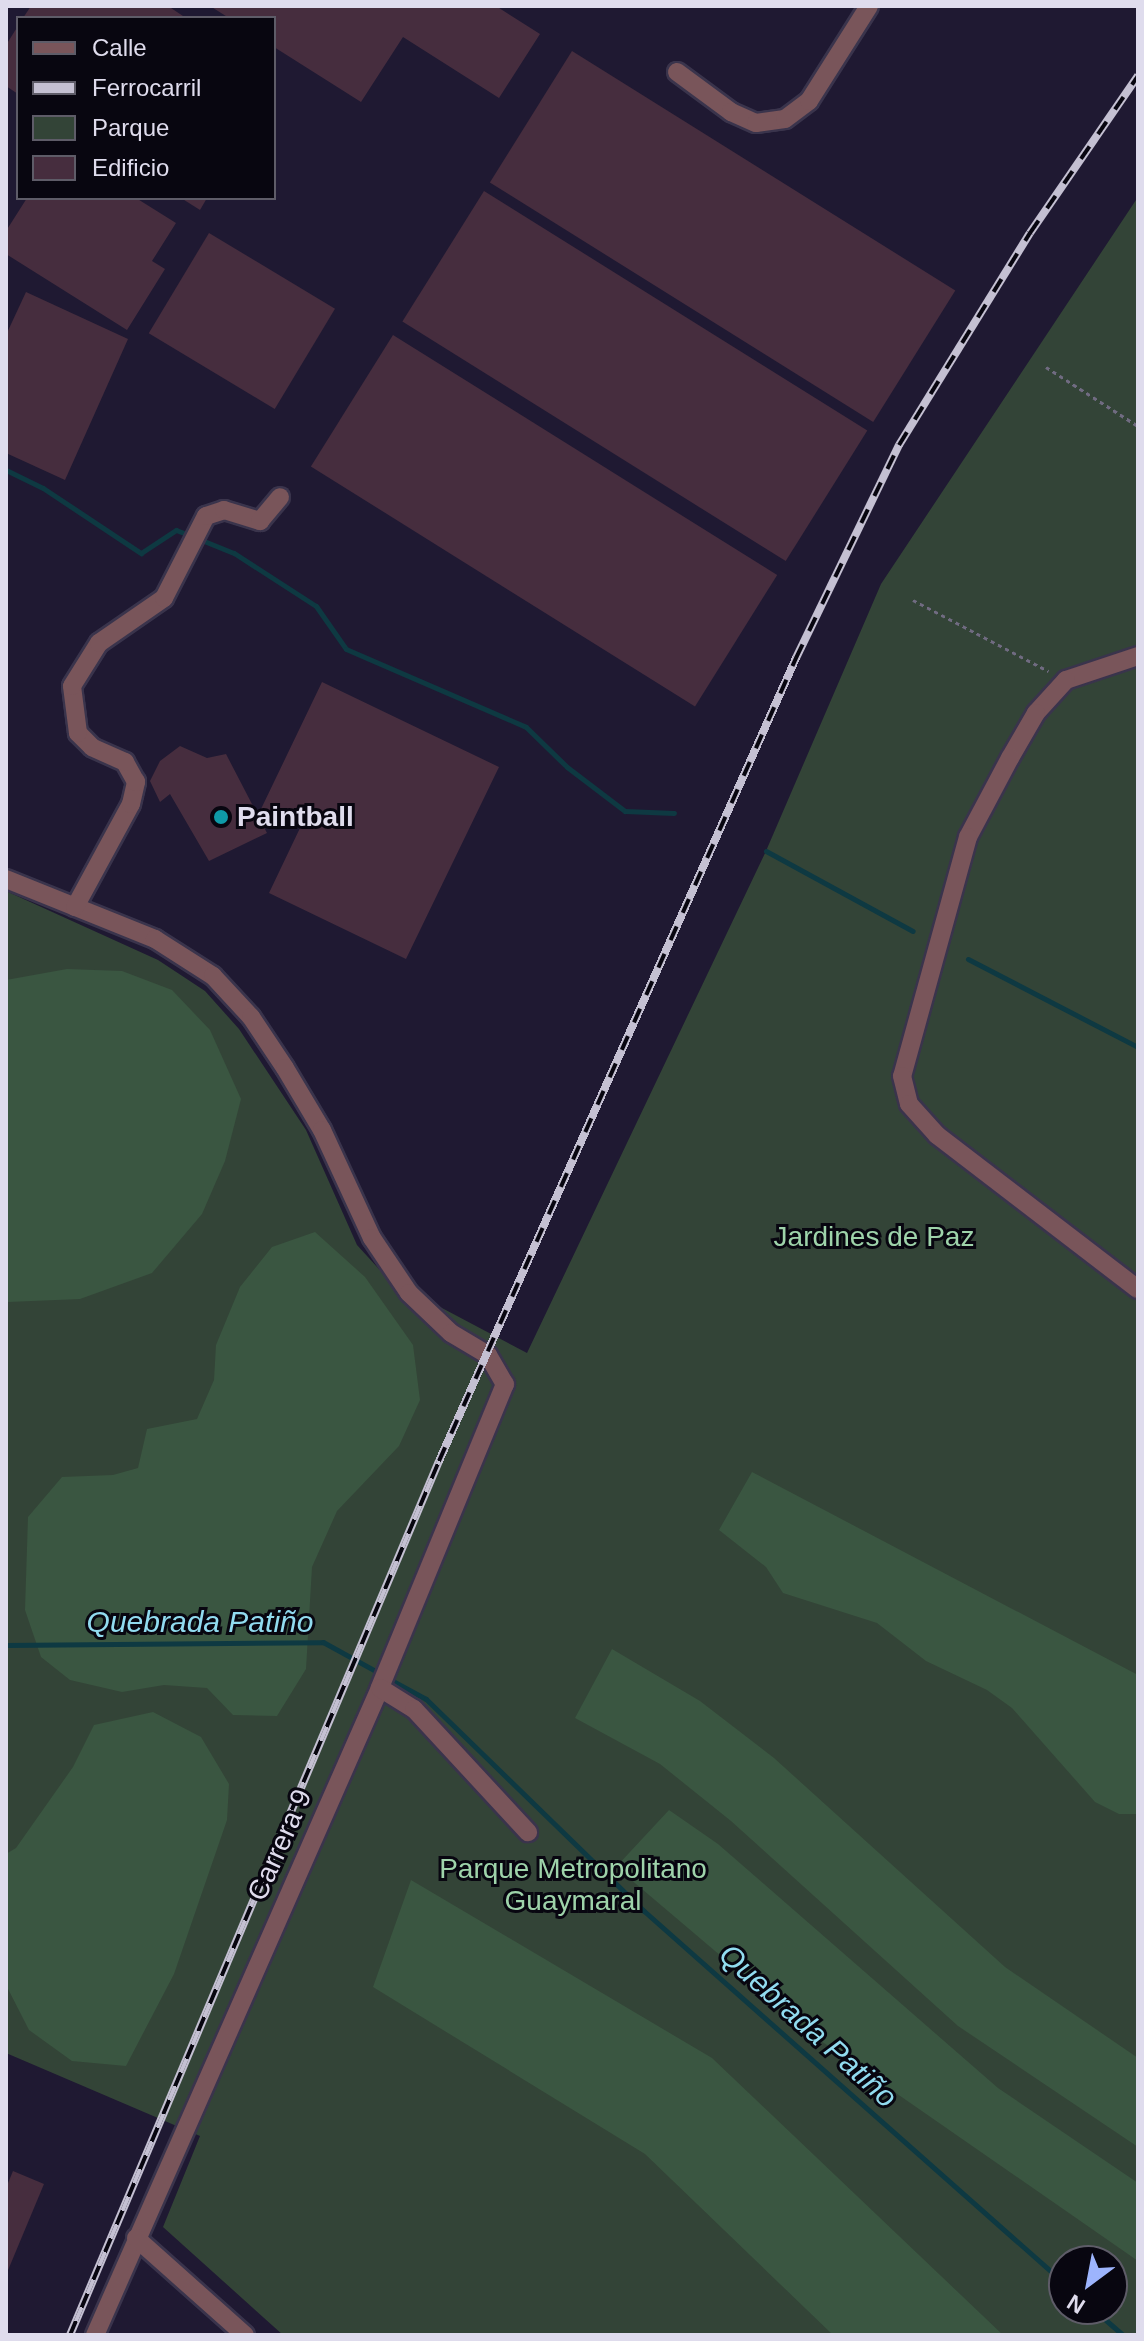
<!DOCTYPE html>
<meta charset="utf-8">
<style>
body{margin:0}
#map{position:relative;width:1144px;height:2341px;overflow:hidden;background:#1f1932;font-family:Arial,sans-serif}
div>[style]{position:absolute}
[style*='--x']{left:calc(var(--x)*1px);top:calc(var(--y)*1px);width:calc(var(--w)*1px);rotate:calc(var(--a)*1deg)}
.green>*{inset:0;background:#334437}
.forest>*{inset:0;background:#3a5641}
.stream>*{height:5px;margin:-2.5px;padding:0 2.5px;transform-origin:2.5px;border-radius:2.5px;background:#0e3942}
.building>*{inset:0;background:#462d3e;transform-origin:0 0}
.path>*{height:3px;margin-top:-1.5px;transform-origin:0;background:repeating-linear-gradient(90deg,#706b81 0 4px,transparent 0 8px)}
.roads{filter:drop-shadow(2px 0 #3a344c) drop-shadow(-2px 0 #3a344c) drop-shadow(0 2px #3a344c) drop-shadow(0 -2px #3a344c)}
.minor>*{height:18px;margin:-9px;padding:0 9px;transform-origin:9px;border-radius:9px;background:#79555a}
.rail>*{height:8px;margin-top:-4px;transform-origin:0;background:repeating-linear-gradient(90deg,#080610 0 15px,#c4c0d2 0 30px);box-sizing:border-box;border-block:2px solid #c4c0d2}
.dots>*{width:22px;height:22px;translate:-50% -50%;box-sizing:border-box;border:4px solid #080610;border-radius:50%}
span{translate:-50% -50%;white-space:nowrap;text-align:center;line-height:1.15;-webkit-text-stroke:6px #080610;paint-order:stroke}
.poi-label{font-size:28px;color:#dfdced;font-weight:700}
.left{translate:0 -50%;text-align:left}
.park-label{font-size:28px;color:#9ed3aa}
.street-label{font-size:28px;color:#dfdced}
.water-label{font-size:30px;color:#91dbef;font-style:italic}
.frame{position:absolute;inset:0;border:8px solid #dfdced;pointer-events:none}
.legend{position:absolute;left:16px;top:16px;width:260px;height:184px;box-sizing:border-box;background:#080610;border:2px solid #5e5c68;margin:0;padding:10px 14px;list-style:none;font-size:24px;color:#dfdced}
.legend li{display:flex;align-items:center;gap:16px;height:40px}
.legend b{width:40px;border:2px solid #5e5c68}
.north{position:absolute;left:1048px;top:2245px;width:80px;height:80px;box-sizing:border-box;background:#080610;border:2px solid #5e5c68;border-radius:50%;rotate:212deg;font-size:22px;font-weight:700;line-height:32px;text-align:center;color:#dfdced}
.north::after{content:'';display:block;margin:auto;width:28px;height:36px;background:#9db4fd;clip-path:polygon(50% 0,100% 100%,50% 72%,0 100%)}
</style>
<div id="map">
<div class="green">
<i style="clip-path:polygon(evenodd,1138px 197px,1138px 2335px,283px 2335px,163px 2227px,200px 2136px,6px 2053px,6px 891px,158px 960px,205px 991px,239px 1029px,306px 1130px,357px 1245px,389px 1280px,527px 1353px,766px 851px,881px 584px,1138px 197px,1064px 2261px,1112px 2261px,1112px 2309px,1064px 2309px,1064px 2261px)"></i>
</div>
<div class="forest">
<i style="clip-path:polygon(67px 969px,122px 971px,172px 990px,210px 1030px,241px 1099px,225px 1161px,202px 1214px,152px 1273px,80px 1299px,8px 1302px,6px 980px)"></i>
<i style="clip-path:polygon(315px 1232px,365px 1277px,413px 1345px,420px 1400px,399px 1446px,337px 1511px,312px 1567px,306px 1669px,277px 1716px,233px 1715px,207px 1688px,164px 1685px,122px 1692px,70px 1680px,41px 1657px,25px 1610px,28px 1517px,62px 1477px,113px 1475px,138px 1468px,147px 1429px,197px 1419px,214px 1380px,216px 1345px,240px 1287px,272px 1247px)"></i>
<i style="clip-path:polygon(752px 1472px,1138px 1675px,1138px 1814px,1119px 1814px,1095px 1802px,1012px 1708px,987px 1690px,926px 1661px,877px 1623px,783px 1593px,766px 1567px,719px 1530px)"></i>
<i style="clip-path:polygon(612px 1649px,700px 1701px,774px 1758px,1005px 1967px,1138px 2058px,1138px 2147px,958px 2026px,731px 1821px,660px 1764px,575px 1718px)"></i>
<i style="clip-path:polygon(153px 1712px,201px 1737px,229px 1784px,227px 1820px,174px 1974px,126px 2066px,72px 2061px,29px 2030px,6px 1985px,6px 1854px,16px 1848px,73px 1767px,94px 1725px)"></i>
<i style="clip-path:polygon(669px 1810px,718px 1844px,998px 2088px,1138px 2183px,1138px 2261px,821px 2041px,616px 1867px)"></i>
<i style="clip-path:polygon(411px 1880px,712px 2058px,1003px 2335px,833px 2335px,645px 2154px,373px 1987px)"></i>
</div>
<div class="stream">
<i style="--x:6;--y:470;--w:41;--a:25.9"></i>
<i style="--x:43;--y:488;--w:118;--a:33.6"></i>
<i style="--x:141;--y:553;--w:42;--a:-33.3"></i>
<i style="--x:176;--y:530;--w:14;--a:21"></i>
<i style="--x:199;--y:539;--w:38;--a:22"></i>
<i style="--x:234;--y:553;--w:98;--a:32.9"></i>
<i style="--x:316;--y:606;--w:52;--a:55.1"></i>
<i style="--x:346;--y:649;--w:196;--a:23.4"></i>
<i style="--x:526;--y:727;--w:57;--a:44.3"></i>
<i style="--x:567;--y:767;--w:73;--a:37.2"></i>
<i style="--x:625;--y:811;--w:49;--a:2.3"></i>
<i style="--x:766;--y:851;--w:167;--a:28.6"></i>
<i style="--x:968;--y:959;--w:191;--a:27.4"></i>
<i style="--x:6;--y:1645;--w:317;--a:-0.5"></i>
<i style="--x:323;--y:1642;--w:66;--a:28.9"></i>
<i style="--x:389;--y:1679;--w:42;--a:28.4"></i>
<i style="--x:426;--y:1699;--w:304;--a:44.2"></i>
<i style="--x:644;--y:1911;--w:561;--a:41.53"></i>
<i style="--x:1093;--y:2309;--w:40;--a:41"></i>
</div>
<div class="building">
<i style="clip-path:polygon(31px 6px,168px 6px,186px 18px,23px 18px)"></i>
<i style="clip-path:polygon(210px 6px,496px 6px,540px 34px,499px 98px,403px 37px,361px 102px,274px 47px,274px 18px,229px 18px)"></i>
<i style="clip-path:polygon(18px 26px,18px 94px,6px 86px,6px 45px)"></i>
<i style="left:572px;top:51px;width:452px;height:155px;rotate:32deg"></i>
<i style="left:484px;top:191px;width:452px;height:154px;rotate:32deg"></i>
<i style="clip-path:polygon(27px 198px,136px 198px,176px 223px,152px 261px,165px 269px,127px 330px,6px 254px,6px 231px)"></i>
<i style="clip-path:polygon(181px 198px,207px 198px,200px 210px)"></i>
<i style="left:209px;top:233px;width:147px;height:117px;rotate:31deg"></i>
<i style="clip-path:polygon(26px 292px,128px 339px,65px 480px,6px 453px,6px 335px)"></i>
<i style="left:393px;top:335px;width:453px;height:155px;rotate:32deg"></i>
<i style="clip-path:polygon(322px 682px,499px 767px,406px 959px,269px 893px,300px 828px,261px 809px)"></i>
<i style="clip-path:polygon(180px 746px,207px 758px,226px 754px,267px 833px,209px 861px,170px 794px,160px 802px,150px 781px,160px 761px)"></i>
<i style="clip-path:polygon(13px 2171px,44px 2184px,6px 2275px,6px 2188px)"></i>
</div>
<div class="path">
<i style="--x:1046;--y:367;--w:109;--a:32.7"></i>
<i style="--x:913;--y:600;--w:153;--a:27.7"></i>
</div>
<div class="roads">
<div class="minor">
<i style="--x:677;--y:72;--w:67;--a:36.5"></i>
<i style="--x:731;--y:112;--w:27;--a:24"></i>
<i style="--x:756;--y:123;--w:29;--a:-8"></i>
<i style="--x:785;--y:119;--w:30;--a:-37"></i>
<i style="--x:809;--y:101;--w:112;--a:-57.7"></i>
<i style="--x:1138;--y:656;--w:76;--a:161.6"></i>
<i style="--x:1066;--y:680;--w:45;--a:132.3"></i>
<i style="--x:1036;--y:713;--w:52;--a:120"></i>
<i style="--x:1010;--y:758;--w:89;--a:118"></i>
<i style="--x:968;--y:837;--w:248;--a:105.4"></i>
<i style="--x:902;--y:1076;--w:29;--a:76"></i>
<i style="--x:909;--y:1104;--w:42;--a:47.9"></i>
<i style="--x:937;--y:1135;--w:253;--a:37.5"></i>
<i style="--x:6;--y:879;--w:161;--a:21.9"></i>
<i style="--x:155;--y:939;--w:69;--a:32.5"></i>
<i style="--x:213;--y:976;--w:56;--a:47.2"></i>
<i style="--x:251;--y:1017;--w:61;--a:56.3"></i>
<i style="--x:285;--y:1068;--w:72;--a:59.2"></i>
<i style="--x:322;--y:1130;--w:119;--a:65.2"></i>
<i style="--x:372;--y:1238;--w:66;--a:56.1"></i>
<i style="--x:409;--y:1293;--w:58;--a:43.6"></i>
<i style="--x:451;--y:1333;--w:43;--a:30.7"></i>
<i style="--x:488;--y:1355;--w:34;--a:60"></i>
<i style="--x:505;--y:1384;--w:329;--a:112.4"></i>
<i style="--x:380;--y:1688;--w:707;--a:113.77"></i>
<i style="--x:75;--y:907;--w:117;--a:-61.5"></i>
<i style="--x:131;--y:804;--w:23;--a:-77"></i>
<i style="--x:136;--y:782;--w:23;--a:-119"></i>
<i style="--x:125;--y:762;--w:36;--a:-156"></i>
<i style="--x:92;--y:747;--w:20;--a:-135"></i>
<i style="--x:78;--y:733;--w:47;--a:-97.3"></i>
<i style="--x:72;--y:686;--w:51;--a:-57.9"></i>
<i style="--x:99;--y:643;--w:79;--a:-34.7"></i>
<i style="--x:164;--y:598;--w:92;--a:-62.9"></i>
<i style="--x:206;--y:516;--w:19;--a:-18"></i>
<i style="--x:224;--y:510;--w:38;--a:17"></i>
<i style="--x:260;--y:521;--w:31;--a:-50"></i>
<i style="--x:380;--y:1688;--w:40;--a:32"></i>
<i style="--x:414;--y:1709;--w:168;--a:47.2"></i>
<i style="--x:136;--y:2238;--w:146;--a:41.7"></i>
</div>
</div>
<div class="rail">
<i style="--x:70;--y:2335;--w:949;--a:-67.11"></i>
<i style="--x:439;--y:1461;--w:879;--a:-66.03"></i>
<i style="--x:796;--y:658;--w:237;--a:-64.2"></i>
<i style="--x:899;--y:445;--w:249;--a:-58.3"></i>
<i style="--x:1030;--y:233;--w:191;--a:-55.5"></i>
</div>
<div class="dots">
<i style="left:221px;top:817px;background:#0f9aa8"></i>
</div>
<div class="poi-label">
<span class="left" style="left:237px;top:817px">Paintball</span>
</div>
<div class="park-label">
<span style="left:874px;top:1237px">Jardines de Paz</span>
<span style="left:573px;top:1885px">Parque Metropolitano<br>Guaymaral</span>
</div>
<div class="street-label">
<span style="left:280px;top:1845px;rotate:-66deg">Carrera 9</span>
</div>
<div class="water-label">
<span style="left:200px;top:1622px">Quebrada Patiño</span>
<span style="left:808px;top:2026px;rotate:42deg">Quebrada Patiño</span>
</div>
<div class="frame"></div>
<ul class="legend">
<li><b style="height:10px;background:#79555a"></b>Calle</li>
<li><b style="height:10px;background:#c4c0d2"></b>Ferrocarril</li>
<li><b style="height:22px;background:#334437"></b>Parque</li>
<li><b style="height:22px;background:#462d3e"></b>Edificio</li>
</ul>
<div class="north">N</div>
</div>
